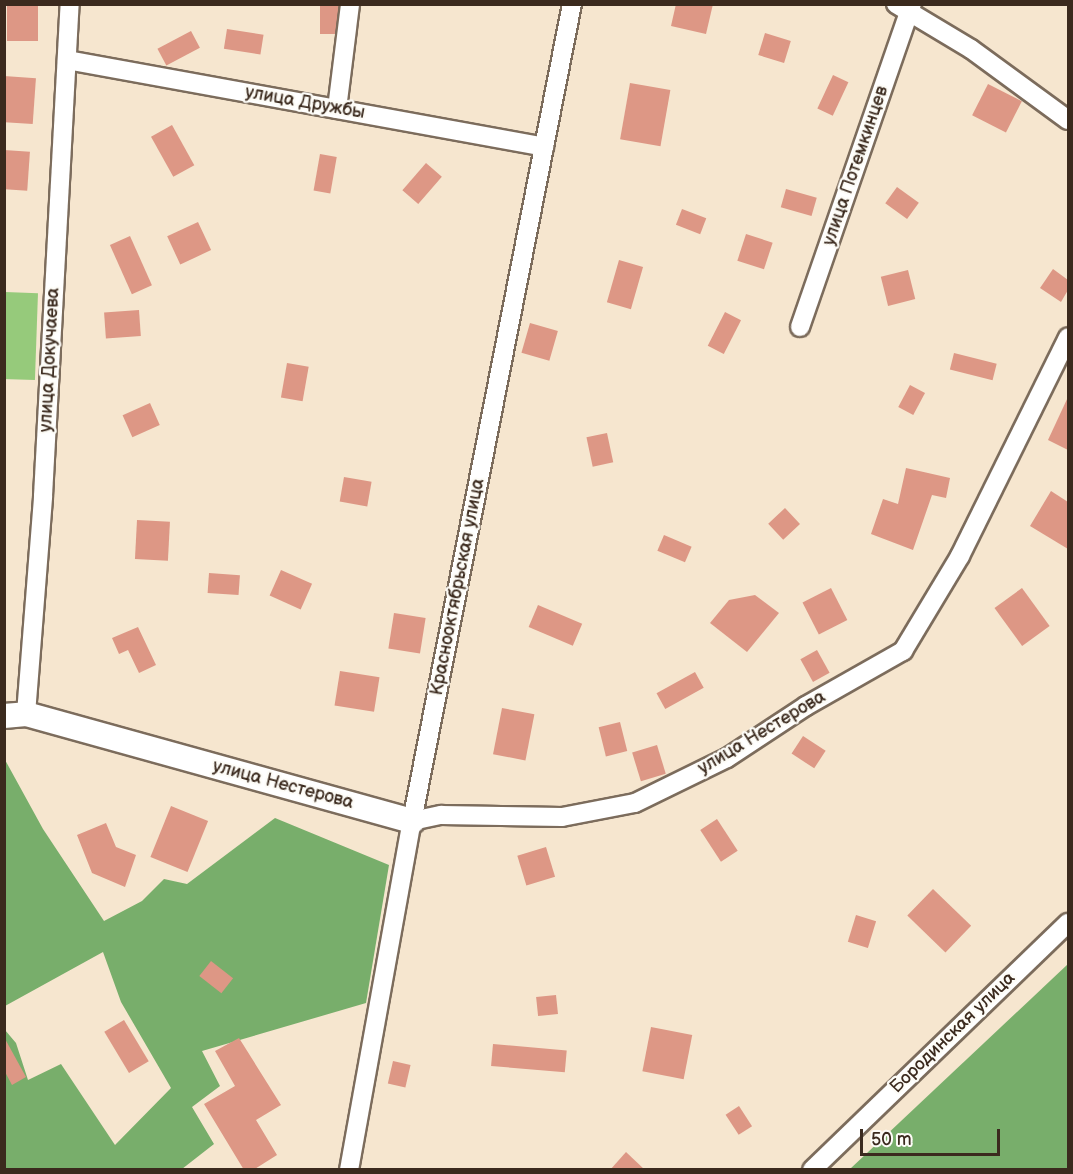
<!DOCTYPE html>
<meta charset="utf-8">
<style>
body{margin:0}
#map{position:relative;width:1073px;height:1174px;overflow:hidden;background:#f6e6cf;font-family:"Balsamiq Sans",sans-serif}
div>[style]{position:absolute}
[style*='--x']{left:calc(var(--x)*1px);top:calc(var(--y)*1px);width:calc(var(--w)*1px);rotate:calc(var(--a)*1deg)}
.green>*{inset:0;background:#96ca7b;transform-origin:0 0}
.forest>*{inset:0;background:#78ae6b}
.building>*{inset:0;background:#dd9785;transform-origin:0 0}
.roads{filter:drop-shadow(2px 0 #7c6c5c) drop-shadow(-2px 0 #7c6c5c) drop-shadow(0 2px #7c6c5c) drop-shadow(0 -2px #7c6c5c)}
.street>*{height:18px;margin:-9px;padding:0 9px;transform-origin:9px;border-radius:9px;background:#fff}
.secondary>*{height:24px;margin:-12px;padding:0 12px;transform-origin:12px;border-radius:12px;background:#fff}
span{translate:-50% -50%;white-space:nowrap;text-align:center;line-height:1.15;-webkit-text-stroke:4.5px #fdfcf7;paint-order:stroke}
.street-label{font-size:18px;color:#3b2a1e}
.frame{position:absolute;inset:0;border:6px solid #3b2a1e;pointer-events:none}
.scale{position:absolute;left:860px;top:1129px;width:140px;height:27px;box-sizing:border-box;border:3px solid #3b2a1e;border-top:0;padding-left:8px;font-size:18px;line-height:21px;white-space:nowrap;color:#3b2a1e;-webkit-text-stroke:4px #fdfcf7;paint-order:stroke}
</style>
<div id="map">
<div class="green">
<i style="left:5px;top:292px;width:33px;height:87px;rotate:2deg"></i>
</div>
<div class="forest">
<i style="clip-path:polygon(4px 758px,43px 829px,104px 921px,142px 901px,164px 879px,187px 884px,275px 818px,389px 865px,366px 1003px,202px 1051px,220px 1086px,192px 1107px,214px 1144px,182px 1169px,5px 1169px,5px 1030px,16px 1043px,28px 1080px,61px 1064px,115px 1145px,171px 1088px,121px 1002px,103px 952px,5px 1006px)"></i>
<i style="clip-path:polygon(1068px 964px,1068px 1169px,850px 1169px)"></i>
</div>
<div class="building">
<i style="left:7px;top:4px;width:31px;height:37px"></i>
<i style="left:320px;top:4px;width:19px;height:30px"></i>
<i style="clip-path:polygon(676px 4px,713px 4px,706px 34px,671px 26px)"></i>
<i style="left:227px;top:29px;width:37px;height:20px;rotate:9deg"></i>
<i style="left:191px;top:31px;width:19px;height:38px;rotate:62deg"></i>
<i style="left:765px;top:33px;width:27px;height:23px;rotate:17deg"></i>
<i style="left:833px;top:75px;width:17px;height:37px;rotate:25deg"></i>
<i style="left:4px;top:76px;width:32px;height:46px;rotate:4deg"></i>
<i style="left:630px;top:83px;width:41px;height:57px;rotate:10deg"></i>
<i style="left:988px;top:84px;width:38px;height:35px;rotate:27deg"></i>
<i style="left:172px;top:125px;width:46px;height:24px;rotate:61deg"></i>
<i style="left:4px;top:150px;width:26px;height:39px;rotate:4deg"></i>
<i style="left:320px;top:154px;width:17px;height:37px;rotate:10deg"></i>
<i style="left:426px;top:163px;width:21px;height:36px;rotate:41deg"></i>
<i style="left:897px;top:187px;width:27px;height:20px;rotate:36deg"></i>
<i style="left:786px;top:189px;width:32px;height:19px;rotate:16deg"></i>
<i style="left:682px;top:209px;width:26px;height:17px;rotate:21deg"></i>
<i style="left:198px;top:222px;width:31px;height:34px;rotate:65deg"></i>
<i style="left:746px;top:234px;width:28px;height:28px;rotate:18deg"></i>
<i style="left:130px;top:236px;width:54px;height:22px;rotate:66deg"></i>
<i style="left:619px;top:260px;width:25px;height:44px;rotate:16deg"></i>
<i style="clip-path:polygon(1053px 269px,1068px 280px,1068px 290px,1061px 302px,1040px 288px)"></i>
<i style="left:908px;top:270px;width:30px;height:28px;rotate:76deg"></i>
<i style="left:139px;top:310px;width:26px;height:35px;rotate:86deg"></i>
<i style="left:725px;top:312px;width:18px;height:38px;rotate:27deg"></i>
<i style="left:530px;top:323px;width:29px;height:31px;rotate:16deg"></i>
<i style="left:954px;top:353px;width:44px;height:17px;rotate:14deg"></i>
<i style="left:287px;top:363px;width:22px;height:35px;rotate:10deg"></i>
<i style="left:910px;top:385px;width:17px;height:25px;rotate:28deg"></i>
<i style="clip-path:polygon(1068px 397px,1068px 450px,1048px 440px)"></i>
<i style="left:150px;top:403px;width:24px;height:30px;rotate:66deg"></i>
<i style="left:607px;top:433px;width:30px;height:21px;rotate:78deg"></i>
<i style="clip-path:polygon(906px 468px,950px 478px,946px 498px,932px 495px,913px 550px,871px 534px,883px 499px,898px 504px)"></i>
<i style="left:344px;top:477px;width:28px;height:25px;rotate:10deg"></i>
<i style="clip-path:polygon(1051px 491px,1068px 502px,1068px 549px,1030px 526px)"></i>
<i style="left:785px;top:508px;width:22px;height:23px;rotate:47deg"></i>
<i style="left:137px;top:520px;width:33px;height:39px;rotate:3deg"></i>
<i style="left:664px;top:535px;width:30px;height:17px;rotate:23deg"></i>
<i style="left:281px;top:570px;width:34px;height:28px;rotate:24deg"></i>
<i style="left:209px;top:573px;width:31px;height:20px;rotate:4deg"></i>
<i style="left:831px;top:588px;width:36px;height:32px;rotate:63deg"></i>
<i style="left:1022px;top:588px;width:47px;height:34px;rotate:54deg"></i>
<i style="clip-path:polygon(755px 595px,779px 613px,747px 652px,710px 623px,729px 600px)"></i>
<i style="left:538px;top:605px;width:48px;height:24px;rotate:23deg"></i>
<i style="left:394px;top:613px;width:32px;height:36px;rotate:9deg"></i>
<i style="clip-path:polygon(138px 627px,156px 665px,139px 673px,128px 650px,119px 654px,112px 638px)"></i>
<i style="left:817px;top:650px;width:26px;height:19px;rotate:61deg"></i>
<i style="left:340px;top:671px;width:40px;height:35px;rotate:9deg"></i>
<i style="left:695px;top:672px;width:18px;height:44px;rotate:61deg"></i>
<i style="left:502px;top:708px;width:33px;height:47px;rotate:11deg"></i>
<i style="left:620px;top:722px;width:30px;height:22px;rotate:76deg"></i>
<i style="left:803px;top:736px;width:27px;height:21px;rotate:33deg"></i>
<i style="left:657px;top:745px;width:30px;height:26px;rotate:73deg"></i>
<i style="left:171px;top:806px;width:40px;height:55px;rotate:22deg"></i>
<i style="left:717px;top:819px;width:38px;height:20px;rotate:57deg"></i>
<i style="clip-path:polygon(106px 823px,116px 847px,136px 855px,125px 887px,92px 873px,77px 835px)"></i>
<i style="left:546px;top:847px;width:31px;height:30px;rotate:73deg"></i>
<i style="left:933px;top:889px;width:53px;height:37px;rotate:44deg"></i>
<i style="left:856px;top:915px;width:21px;height:28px;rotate:17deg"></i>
<i style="left:211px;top:961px;width:28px;height:19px;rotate:38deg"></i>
<i style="left:556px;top:995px;width:19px;height:20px;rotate:84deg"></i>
<i style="left:124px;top:1020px;width:48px;height:23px;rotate:59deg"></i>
<i style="left:651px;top:1027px;width:42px;height:45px;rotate:11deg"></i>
<i style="clip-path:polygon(4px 1037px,26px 1077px,12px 1085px,4px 1070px)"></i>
<i style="clip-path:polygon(239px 1038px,281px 1105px,256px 1120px,277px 1155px,253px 1170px,244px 1170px,204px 1104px,235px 1086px,215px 1051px)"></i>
<i style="left:493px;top:1044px;width:74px;height:22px;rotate:5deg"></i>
<i style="left:393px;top:1061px;width:18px;height:23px;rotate:13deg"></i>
<i style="left:739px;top:1106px;width:24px;height:16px;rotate:57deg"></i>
<i style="clip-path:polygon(626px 1152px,645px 1170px,610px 1170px)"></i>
</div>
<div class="roads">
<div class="street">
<i style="--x:896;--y:4;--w:87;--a:31"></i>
<i style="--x:971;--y:49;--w:120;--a:36.2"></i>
<i style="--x:67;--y:60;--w:485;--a:10.3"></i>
<i style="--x:337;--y:109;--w:106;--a:-82.9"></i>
<i style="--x:800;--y:327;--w:342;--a:-70.9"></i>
<i style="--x:26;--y:714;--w:219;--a:-85.5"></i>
<i style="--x:43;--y:496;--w:493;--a:-86.9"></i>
<i style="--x:412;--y:821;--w:30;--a:-12"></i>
<i style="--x:441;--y:815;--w:121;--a:0.9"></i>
<i style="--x:562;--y:817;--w:74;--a:-10.9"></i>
<i style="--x:635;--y:803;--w:102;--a:-26.1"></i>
<i style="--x:727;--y:758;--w:95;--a:-33.4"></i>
<i style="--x:806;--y:706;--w:112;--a:-29.6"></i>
<i style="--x:903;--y:651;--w:111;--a:-59"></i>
<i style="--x:960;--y:556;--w:244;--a:-63.7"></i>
<i style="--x:349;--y:1170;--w:355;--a:-79.8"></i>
<i style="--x:412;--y:821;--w:833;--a:-78.92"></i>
<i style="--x:812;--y:1170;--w:356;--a:-44"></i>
</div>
<div class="secondary">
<i style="--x:4;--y:716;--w:22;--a:-5"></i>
<i style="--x:26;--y:714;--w:401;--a:15.5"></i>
</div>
</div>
<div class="street-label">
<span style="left:305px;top:103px;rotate:10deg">улица Дружбы</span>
<span style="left:856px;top:166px;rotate:-71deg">улица Потемкинцев</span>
<span style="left:50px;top:360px;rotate:-87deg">улица Докучаева</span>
<span style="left:458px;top:587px;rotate:-79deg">Краснооктябрьская улица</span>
<span style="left:762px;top:733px;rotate:-31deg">улица Нестерова</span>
<span style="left:283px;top:785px;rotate:15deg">улица Нестерова</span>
<span style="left:953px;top:1033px;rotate:-44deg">Бородинская улица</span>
</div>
<div class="frame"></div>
<div class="scale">50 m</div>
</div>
